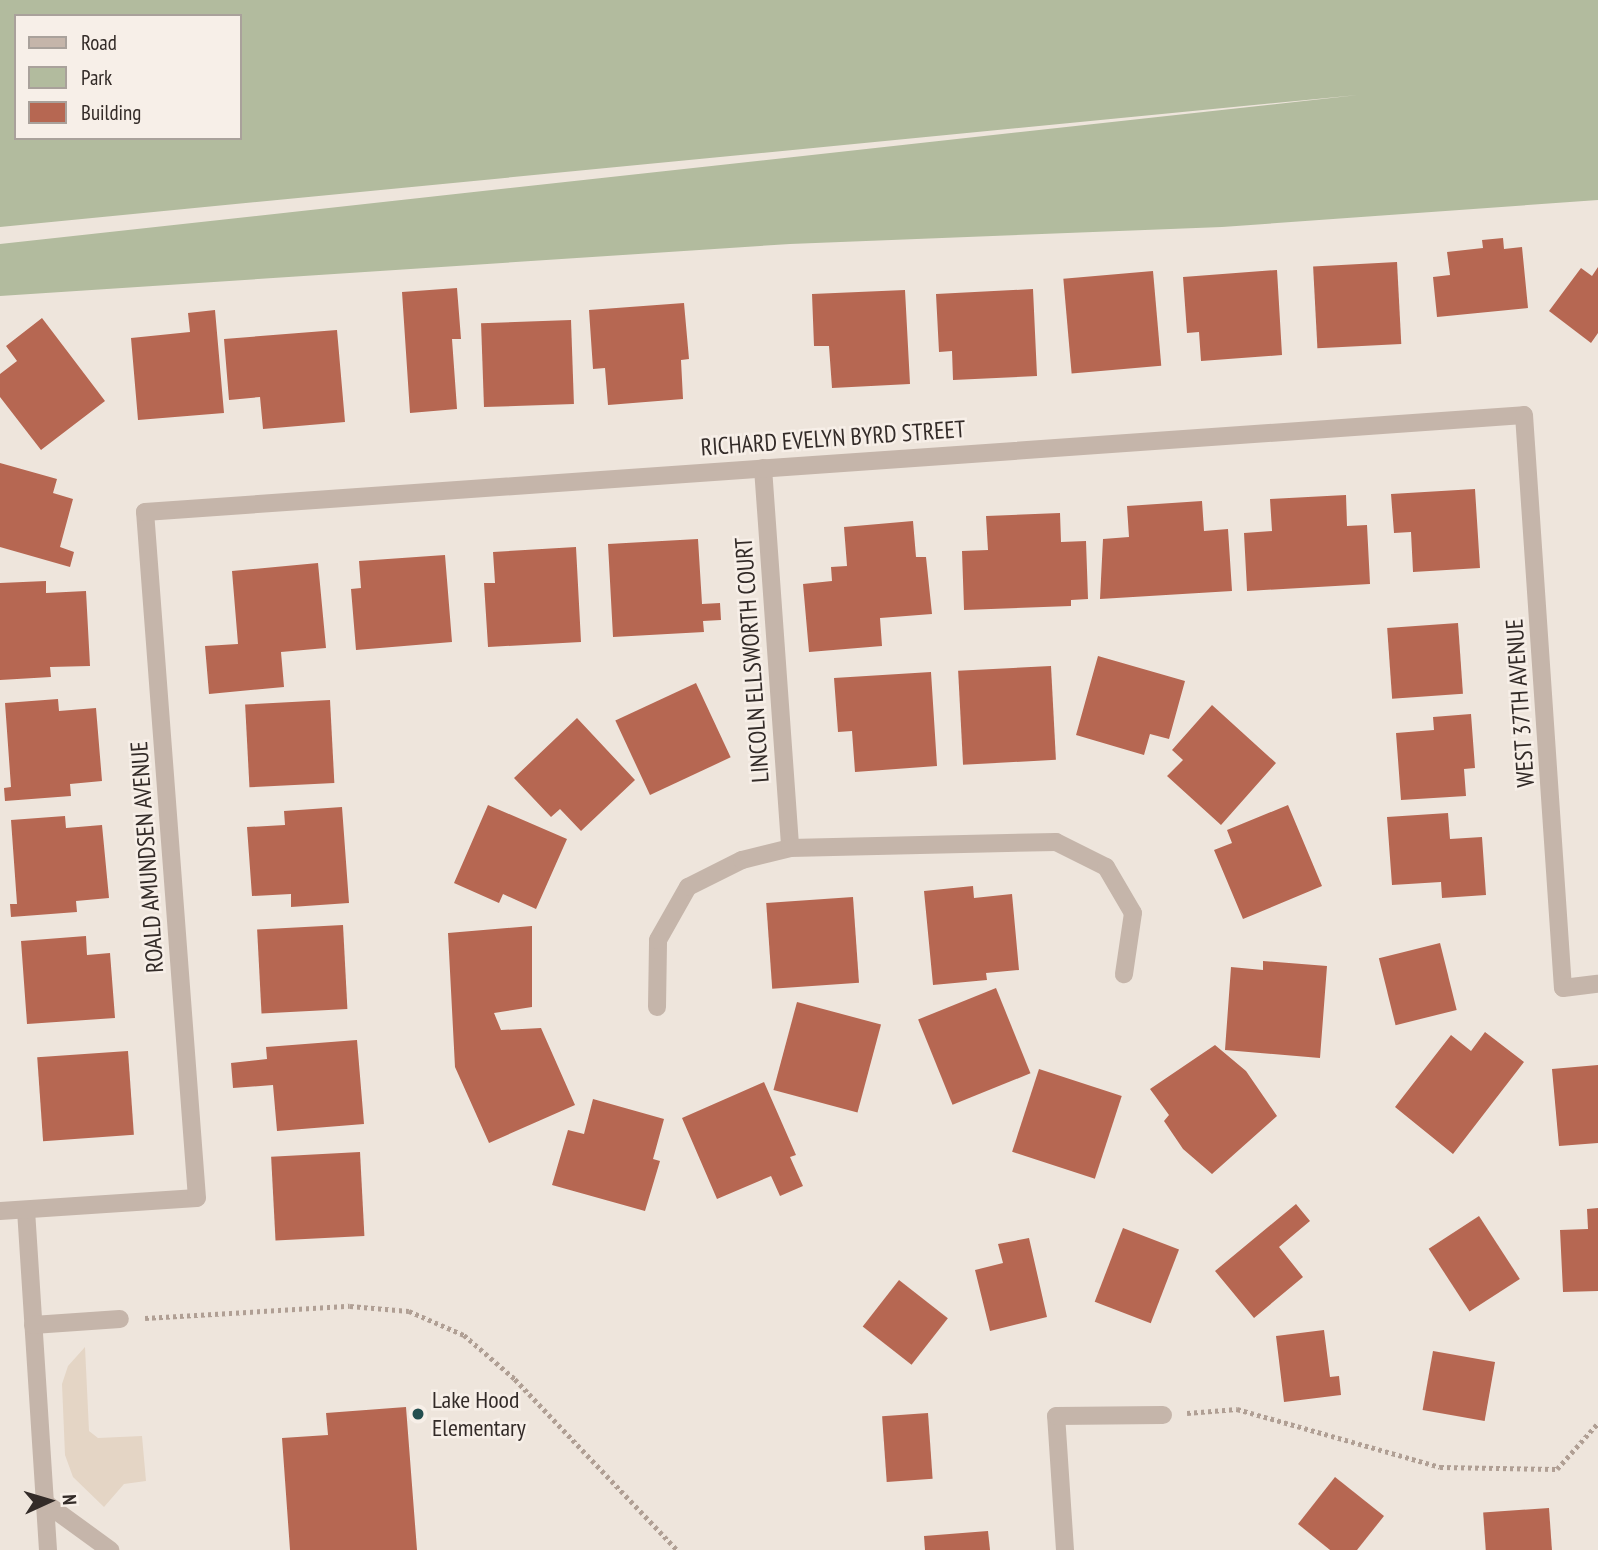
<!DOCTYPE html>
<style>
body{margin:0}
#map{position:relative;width:1598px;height:1550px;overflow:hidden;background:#eee5dc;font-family:"PT Sans Narrow",sans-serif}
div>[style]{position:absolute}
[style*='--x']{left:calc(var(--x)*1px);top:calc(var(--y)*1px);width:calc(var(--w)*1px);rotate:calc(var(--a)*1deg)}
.green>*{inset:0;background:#b2bb9e}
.plaza>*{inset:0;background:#e4d5c5}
.building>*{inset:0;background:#b66752;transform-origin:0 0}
.path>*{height:4.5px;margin-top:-2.25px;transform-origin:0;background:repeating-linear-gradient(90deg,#b09f94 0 3.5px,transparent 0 7px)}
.minor>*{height:18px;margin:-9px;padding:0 9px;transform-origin:9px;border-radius:9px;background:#c5b5aa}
.dots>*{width:19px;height:19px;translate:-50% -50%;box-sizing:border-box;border:4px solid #f7efe8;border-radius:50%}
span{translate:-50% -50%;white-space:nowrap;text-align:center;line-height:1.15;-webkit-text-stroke:5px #f7efe8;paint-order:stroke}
.street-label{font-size:24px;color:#332b28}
.poi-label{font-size:24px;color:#332b28}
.left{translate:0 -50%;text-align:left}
.legend{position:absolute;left:14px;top:14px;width:228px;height:126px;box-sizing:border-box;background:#f7efe8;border:2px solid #a9a19b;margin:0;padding:9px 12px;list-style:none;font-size:21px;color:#332b28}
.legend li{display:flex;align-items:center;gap:14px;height:35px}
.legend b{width:35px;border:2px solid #a9a19b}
.north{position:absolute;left:14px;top:1466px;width:70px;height:70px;-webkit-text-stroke:5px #f7efe8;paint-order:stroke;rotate:86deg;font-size:19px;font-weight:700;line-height:28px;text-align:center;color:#332b28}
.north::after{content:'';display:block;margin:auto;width:24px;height:32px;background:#332b28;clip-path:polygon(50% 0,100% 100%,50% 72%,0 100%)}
</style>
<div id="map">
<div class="green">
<i style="clip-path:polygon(evenodd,0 0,1598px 0,1598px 200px,1222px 227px,790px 244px,0 296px,0 244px,1358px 95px,0 227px,0 0,16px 16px,240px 16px,240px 138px,16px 138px,16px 16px)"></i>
</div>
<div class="plaza">
<i style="clip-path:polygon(85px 1347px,89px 1431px,98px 1438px,142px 1436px,146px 1481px,124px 1484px,104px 1507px,73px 1477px,65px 1455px,62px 1384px,68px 1366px)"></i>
</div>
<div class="building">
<i style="clip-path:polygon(1503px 238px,1504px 249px,1522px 247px,1528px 308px,1437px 317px,1433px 277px,1450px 275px,1447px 252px,1483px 248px,1482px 240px)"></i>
<i style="left:1397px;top:262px;width:82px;height:84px;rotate:87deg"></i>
<i style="clip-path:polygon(1598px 267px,1598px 333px,1591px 343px,1549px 311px,1581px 268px,1592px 276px)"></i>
<i style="clip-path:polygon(1277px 270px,1282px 355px,1201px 361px,1199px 332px,1187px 333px,1183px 277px)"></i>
<i style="left:1153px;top:271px;width:95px;height:90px;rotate:85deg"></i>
<i style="clip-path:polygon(457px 288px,461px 339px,452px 339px,457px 409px,410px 413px,402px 292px)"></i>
<i style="clip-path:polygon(1033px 289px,1037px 376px,953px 380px,952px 351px,939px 352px,936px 294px)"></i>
<i style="clip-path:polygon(905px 290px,910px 384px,832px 388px,829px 346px,814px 346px,812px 294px)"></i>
<i style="clip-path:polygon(684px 303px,689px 359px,681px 360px,683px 399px,608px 405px,605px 368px,593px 369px,589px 310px)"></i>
<i style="clip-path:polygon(215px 310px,224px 413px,138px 420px,131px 338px,190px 332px,188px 313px)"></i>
<i style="clip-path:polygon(42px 318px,105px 401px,41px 450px,0 397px,0 374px,17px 361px,6px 346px)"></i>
<i style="left:571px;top:320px;width:84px;height:90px;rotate:88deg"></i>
<i style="clip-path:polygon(337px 330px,345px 422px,263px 429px,260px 397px,229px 400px,224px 339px)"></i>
<i style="clip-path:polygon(0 463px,57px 479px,53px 493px,73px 499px,60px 547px,74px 552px,70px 567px,0 547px)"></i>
<i style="clip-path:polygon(1475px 489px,1480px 568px,1413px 572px,1411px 532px,1394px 533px,1391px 494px)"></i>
<i style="clip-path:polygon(1346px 495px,1347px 526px,1367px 525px,1370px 584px,1247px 591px,1244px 533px,1272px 531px,1270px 499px)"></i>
<i style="clip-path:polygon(1202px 501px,1204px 531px,1228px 529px,1232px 591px,1100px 599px,1103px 539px,1129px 537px,1127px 506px)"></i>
<i style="clip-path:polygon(1060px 513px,1061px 542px,1086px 541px,1088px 599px,1071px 600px,1071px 606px,964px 610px,962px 551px,988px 550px,986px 516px)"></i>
<i style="clip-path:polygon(913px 521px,916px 557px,926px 557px,932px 614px,880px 618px,882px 646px,809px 652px,803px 584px,832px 581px,831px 567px,847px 566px,844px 527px)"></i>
<i style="clip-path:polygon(698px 539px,702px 604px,720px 603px,721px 620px,703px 621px,704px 632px,613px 637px,608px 544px)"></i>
<i style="clip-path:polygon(576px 547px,581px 642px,488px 647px,484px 583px,495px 583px,493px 552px)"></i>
<i style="clip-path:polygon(445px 555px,452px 642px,356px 650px,351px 589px,361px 588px,359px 561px)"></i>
<i style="clip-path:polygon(318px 563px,326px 648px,281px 652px,284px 687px,209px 694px,205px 646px,238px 644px,232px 571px)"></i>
<i style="clip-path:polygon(46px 581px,46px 593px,86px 591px,90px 666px,50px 667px,51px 677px,0 680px,0 583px)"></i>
<i style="left:1458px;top:623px;width:71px;height:71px;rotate:86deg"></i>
<i style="clip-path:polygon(1098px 656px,1185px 681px,1169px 739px,1150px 734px,1144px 755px,1076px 735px)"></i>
<i style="left:1051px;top:666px;width:94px;height:93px;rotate:87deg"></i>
<i style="clip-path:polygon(931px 672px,937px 766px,855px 772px,852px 731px,838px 732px,834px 678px)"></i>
<i style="left:696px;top:683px;width:82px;height:89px;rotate:65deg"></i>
<i style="clip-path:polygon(58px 699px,59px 711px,96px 708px,102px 781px,70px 784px,71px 796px,5px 801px,4px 788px,11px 787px,5px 703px)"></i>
<i style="left:330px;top:700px;width:83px;height:85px;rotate:87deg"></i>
<i style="clip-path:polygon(1212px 705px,1276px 763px,1221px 825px,1167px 776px,1183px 760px,1172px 750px)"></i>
<i style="clip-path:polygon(1471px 714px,1475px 768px,1464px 769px,1466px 796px,1401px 800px,1396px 733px,1434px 730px,1433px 717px)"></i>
<i style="clip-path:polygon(577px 718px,635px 780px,581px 831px,560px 809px,551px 817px,514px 778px)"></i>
<i style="clip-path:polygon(488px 805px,567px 839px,536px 909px,503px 894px,499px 903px,454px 883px)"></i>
<i style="clip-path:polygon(1288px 805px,1322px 886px,1243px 919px,1214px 850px,1232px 843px,1227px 830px)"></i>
<i style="clip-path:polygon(342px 807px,349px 903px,291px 907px,291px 894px,252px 896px,247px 827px,285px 825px,284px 811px)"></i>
<i style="clip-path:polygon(1448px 813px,1450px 839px,1482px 837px,1486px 895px,1442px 898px,1441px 882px,1392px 885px,1387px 817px)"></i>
<i style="clip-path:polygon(65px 816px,66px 828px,102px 825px,109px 898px,76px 901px,77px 912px,11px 917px,10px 904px,17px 904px,11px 820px)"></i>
<i style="clip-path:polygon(973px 886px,974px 898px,1012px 894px,1019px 970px,986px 973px,987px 980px,933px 985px,924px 891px)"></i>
<i style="left:853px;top:897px;width:86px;height:87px;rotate:86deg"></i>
<i style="left:343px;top:925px;width:84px;height:86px;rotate:87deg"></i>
<i style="clip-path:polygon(532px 926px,532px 1007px,494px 1013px,501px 1030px,541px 1028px,575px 1105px,489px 1143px,455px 1067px,448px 933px)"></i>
<i style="clip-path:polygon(86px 936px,87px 955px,110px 953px,115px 1018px,27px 1024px,21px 941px)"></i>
<i style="left:1440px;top:943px;width:69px;height:63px;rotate:76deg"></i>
<i style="clip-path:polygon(1263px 961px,1327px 966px,1320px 1058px,1225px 1050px,1231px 967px,1263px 970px)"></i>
<i style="left:996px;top:988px;width:92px;height:84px;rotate:68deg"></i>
<i style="left:797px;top:1002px;width:87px;height:91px;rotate:15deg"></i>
<i style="clip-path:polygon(1485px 1032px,1524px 1062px,1453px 1154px,1395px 1107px,1451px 1035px,1471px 1051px)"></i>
<i style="clip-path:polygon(357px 1040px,364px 1124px,277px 1131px,273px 1085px,233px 1088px,231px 1063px,267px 1059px,266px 1047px)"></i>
<i style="clip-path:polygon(1215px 1045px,1246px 1071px,1277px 1116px,1212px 1174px,1183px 1149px,1164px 1121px,1169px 1115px,1150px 1089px)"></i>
<i style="left:128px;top:1051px;width:84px;height:91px;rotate:86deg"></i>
<i style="clip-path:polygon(1598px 1065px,1598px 1143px,1559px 1146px,1552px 1069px)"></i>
<i style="left:1039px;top:1069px;width:87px;height:87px;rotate:18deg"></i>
<i style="clip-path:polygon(764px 1082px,796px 1155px,790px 1157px,803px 1186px,780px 1196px,771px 1176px,717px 1199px,682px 1118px)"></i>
<i style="clip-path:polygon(593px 1099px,664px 1119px,653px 1159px,660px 1161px,645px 1211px,552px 1185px,568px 1130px,584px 1134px)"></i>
<i style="left:360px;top:1152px;width:84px;height:89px;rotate:87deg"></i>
<i style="clip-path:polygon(1296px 1204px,1310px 1221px,1279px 1247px,1303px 1277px,1254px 1318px,1215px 1271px)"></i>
<i style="clip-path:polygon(1598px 1208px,1598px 1291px,1563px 1292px,1560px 1230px,1588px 1229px,1587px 1209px)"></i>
<i style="left:1479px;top:1216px;width:75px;height:60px;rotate:57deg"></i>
<i style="left:1123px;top:1228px;width:60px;height:79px;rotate:21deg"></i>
<i style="clip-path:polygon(1029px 1238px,1047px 1317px,990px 1331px,975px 1270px,1003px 1263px,998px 1244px)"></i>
<i style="left:899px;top:1280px;width:62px;height:59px;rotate:38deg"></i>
<i style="clip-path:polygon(1324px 1330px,1330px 1377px,1339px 1376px,1341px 1395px,1284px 1402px,1276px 1336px)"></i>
<i style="left:1433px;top:1351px;width:63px;height:60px;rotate:10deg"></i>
<i style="clip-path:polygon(406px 1407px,417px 1550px,290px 1550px,282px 1438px,328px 1435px,326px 1413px)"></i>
<i style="left:928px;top:1413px;width:66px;height:46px;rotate:86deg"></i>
<i style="clip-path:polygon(1335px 1477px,1384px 1516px,1357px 1550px,1330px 1550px,1298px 1524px)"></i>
<i style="left:1549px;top:1508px;width:42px;height:66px;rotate:86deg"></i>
<i style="clip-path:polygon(988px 1531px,990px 1550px,925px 1550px,924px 1536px)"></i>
</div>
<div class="path">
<i style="--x:145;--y:1318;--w:205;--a:-3.4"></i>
<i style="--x:350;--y:1306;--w:59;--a:4.8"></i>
<i style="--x:409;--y:1311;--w:60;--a:23.6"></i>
<i style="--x:464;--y:1335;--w:67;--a:40.8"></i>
<i style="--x:515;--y:1379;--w:236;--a:46.5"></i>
<i style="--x:1187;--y:1413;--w:50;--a:-4.6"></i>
<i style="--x:1237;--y:1409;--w:211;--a:15.9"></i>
<i style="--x:1440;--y:1467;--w:117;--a:1"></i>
<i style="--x:1557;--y:1469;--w:62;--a:-48.3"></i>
</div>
<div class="minor">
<i style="--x:763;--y:468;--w:381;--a:85.9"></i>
<i style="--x:657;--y:1007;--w:67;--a:-89.1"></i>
<i style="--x:658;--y:940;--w:61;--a:-60.5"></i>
<i style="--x:688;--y:887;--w:60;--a:-26.6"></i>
<i style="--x:742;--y:860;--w:49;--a:-14"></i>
<i style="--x:790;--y:848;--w:266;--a:-1.3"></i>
<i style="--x:1056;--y:842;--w:56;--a:26.6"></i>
<i style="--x:1106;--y:867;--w:53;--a:59.6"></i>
<i style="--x:1133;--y:913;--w:62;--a:98.4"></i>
<i style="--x:26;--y:1210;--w:341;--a:86.3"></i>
<i style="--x:0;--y:1211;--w:197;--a:-3.8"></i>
<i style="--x:197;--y:1198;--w:688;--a:-94.33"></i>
<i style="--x:145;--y:512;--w:1382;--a:-4.02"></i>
<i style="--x:1524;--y:415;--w:574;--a:86.11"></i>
<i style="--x:1563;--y:988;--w:35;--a:-7"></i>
<i style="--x:33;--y:1325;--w:87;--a:-3.9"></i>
<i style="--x:44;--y:1502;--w:82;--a:36"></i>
<i style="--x:1065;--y:1550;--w:134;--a:-93.8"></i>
<i style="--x:1056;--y:1416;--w:107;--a:-0.5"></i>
</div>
<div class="dots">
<i style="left:418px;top:1414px;background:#234e4f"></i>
</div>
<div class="street-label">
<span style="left:833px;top:438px;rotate:-4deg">RICHARD EVELYN BYRD STREET</span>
<span style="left:752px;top:660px;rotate:-94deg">LINCOLN ELLSWORTH COURT</span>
<span style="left:1520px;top:703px;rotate:-94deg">WEST 37TH AVENUE</span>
<span style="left:147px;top:857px;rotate:-94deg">ROALD AMUNDSEN AVENUE</span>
</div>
<div class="poi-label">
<span class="left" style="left:432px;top:1414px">Lake Hood<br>Elementary</span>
</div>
<ul class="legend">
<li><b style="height:9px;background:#c5b5aa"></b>Road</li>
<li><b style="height:19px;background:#b2bb9e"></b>Park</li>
<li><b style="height:19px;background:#b66752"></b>Building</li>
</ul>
<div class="north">N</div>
</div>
